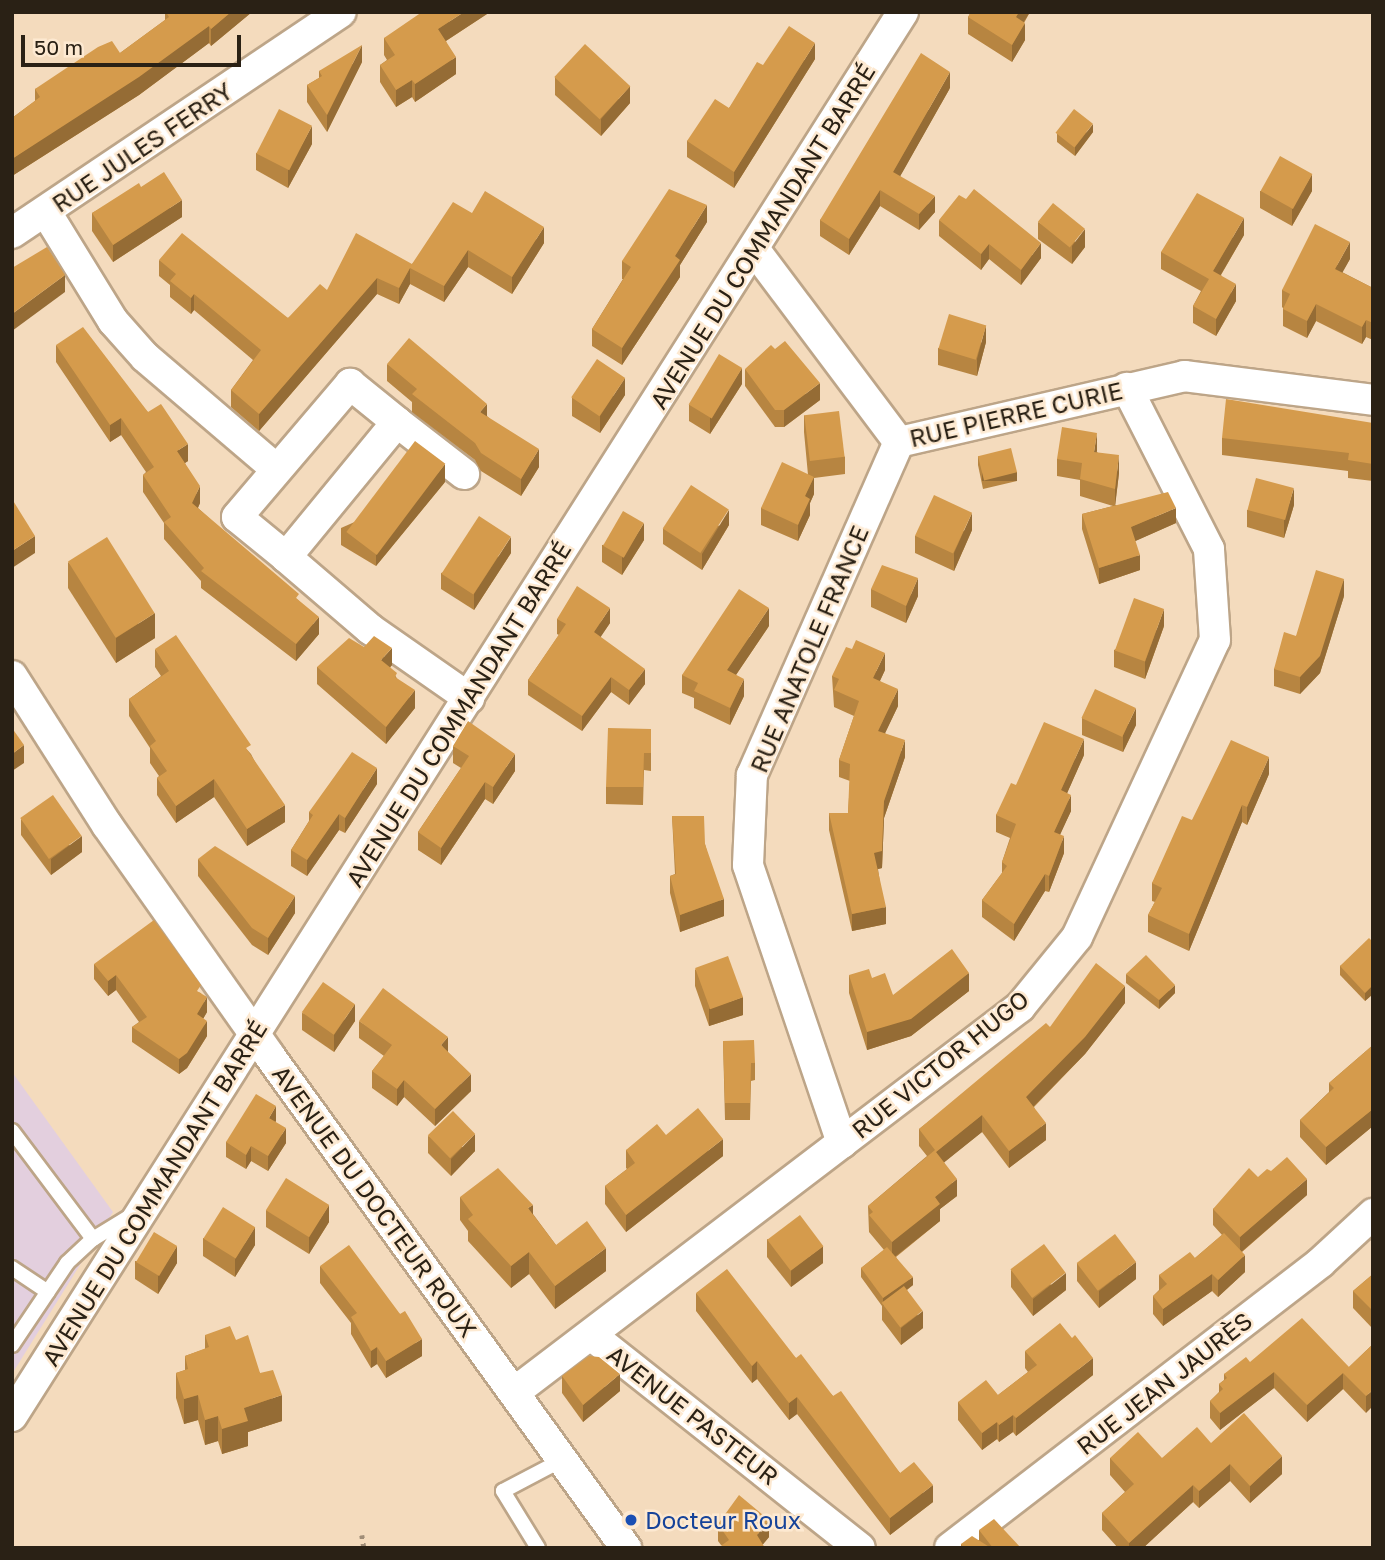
<!DOCTYPE html>
<meta charset="utf-8">
<style>
body{margin:0}
#map{position:relative;width:1385px;height:1560px;overflow:hidden;background:#f4dbbd;font-family:"Golos Text",sans-serif}
div>[style]{position:absolute}
[style*='--x']{left:calc(var(--x)*1px);top:calc(var(--y)*1px);width:calc(var(--w)*1px);rotate:calc(var(--a)*1deg)}
.commercial>*{inset:0;background:#e3cfde}
.path>*{height:4.5px;margin-top:-2.25px;transform-origin:0;background:repeating-linear-gradient(90deg,#a08d77 0 3.5px,transparent 0 8.5px)}
.roads{filter:drop-shadow(2px 0 #bda588) drop-shadow(-2px 0 #bda588) drop-shadow(0 2px #bda588) drop-shadow(0 -2px #bda588)}
.lane>*{height:14px;margin:-7px;padding:0 7px;transform-origin:7px;border-radius:7px;background:#fff}
.street>*{height:30px;margin:-15px;padding:0 15px;transform-origin:15px;border-radius:15px;background:#fff}
.wall>*{inset:0;background:#b78541}
.shaded-wall>*{inset:0;background:#956c35;transform-origin:0 0}
.building>*{inset:0;background:#d59b4c;transform-origin:0 0}
.dots>*{width:19px;height:19px;translate:-50% -50%;box-sizing:border-box;border:4px solid #fde9d1;border-radius:50%}
span{translate:-50% -50%;white-space:nowrap;text-align:center;line-height:1.15;-webkit-text-stroke:5px #fde9d1;paint-order:stroke}
.street-label{font-size:24px;color:#2a2115}
.transit-label{font-size:24px;color:#164399}
.left{translate:0 -50%;text-align:left}
.frame{position:absolute;inset:0;border:14px solid #2a2115;pointer-events:none}
.scale{position:absolute;left:21px;top:35px;width:220px;height:32px;box-sizing:border-box;border:4px solid #2a2115;border-top:0;padding-left:9px;font-size:21px;line-height:24px;white-space:nowrap;color:#2a2115;-webkit-text-stroke:5px #fde9d1;paint-order:stroke}
</style>
<div id="map">
<div class="commercial">
<i style="clip-path:polygon(12px 1072px,113px 1212px,12px 1374px)"></i>
</div>
<div class="path">
<i style="--x:362;--y:1535;--w:13;--a:81"></i>
</div>
<div class="roads">
<div class="lane">
<i style="--x:12;--y:1131;--w:135;--a:53.1"></i>
<i style="--x:12;--y:1268;--w:43;--a:33.7"></i>
<i style="--x:12;--y:1345;--w:99;--a:-56.1"></i>
<i style="--x:67;--y:1263;--w:35;--a:-43"></i>
<i style="--x:93;--y:1239;--w:46;--a:-31.6"></i>
<i style="--x:538;--y:1548;--w:67;--a:-121.6"></i>
<i style="--x:503;--y:1491;--w:69;--a:-27.7"></i>
</div>
<div class="street">
<i style="--x:46;--y:212;--w:128;--a:58.4"></i>
<i style="--x:113;--y:321;--w:48;--a:48.4"></i>
<i style="--x:145;--y:357;--w:172;--a:40.5"></i>
<i style="--x:12;--y:233;--w:396;--a:-33.9"></i>
<i style="--x:754;--y:249;--w:241;--a:53.1"></i>
<i style="--x:899;--y:442;--w:293;--a:-13"></i>
<i style="--x:1184;--y:376;--w:191;--a:7.2"></i>
<i style="--x:350;--y:384;--w:60;--a:39"></i>
<i style="--x:397;--y:422;--w:175;--a:129.4"></i>
<i style="--x:286;--y:557;--w:63;--a:-140.8"></i>
<i style="--x:237;--y:517;--w:175;--a:-49.6"></i>
<i style="--x:397;--y:422;--w:85;--a:37.8"></i>
<i style="--x:286;--y:557;--w:111;--a:40.6"></i>
<i style="--x:370;--y:629;--w:121;--a:34.9"></i>
<i style="--x:12;--y:676;--w:177;--a:57.5"></i>
<i style="--x:107;--y:825;--w:281;--a:54.8"></i>
<i style="--x:269;--y:1055;--w:609;--a:54.09"></i>
<i style="--x:842;--y:1143;--w:293;--a:-108.7"></i>
<i style="--x:748;--y:865;--w:90;--a:-87.5"></i>
<i style="--x:752;--y:775;--w:364;--a:-66.2"></i>
<i style="--x:591;--y:1335;--w:343;--a:38.4"></i>
<i style="--x:516;--y:1391;--w:634;--a:-37.3"></i>
<i style="--x:1020;--y:1007;--w:90;--a:-50.8"></i>
<i style="--x:1077;--y:937;--w:327;--a:-65.1"></i>
<i style="--x:1215;--y:640;--w:91;--a:-93.8"></i>
<i style="--x:1209;--y:549;--w:181;--a:-117"></i>
<i style="--x:12;--y:1416;--w:1663;--a:-57.6"></i>
<i style="--x:950;--y:1548;--w:468;--a:-37.6"></i>
<i style="--x:1321;--y:1262;--w:71;--a:-42.7"></i>
</div>
</div>
<div class="wall">
<i style="clip-path:polygon(165px 12px,252px 12px,211px 46px,209px 43px,139px 95px,12px 176px,12px 118px,35px 101px,35px 89px,120px 53px,165px 20px)"></i>
<i style="clip-path:polygon(487px 12px,487px 14px,446px 41px,456px 74px,415px 102px,412px 97px,396px 107px,380px 82px,380px 65px,387px 60px,384px 55px,384px 38px)"></i>
<i style="clip-path:polygon(971px 12px,1030px 12px,1024px 23px,1025px 40px,1012px 62px,968px 34px,968px 17px)"></i>
<i style="clip-path:polygon(815px 59px,734px 188px,687px 157px,687px 141px,729px 108px,763px 65px)"></i>
<i style="clip-path:polygon(362px 62px,327px 132px,307px 102px,307px 85px,319px 78px,319px 71px)"></i>
<i style="clip-path:polygon(555px 77px,630px 103px,601px 136px,555px 95px)"></i>
<i style="clip-path:polygon(950px 88px,900px 176px,935px 212px,919px 230px,880px 206px,849px 255px,820px 236px,820px 220px)"></i>
<i style="clip-path:polygon(1093px 132px,1075px 156px,1057px 142px,1057px 134px)"></i>
<i style="clip-path:polygon(312px 144px,288px 188px,256px 170px,256px 153px)"></i>
<i style="clip-path:polygon(141px 187px,182px 217px,113px 262px,92px 231px,92px 213px)"></i>
<i style="clip-path:polygon(1260px 191px,1312px 191px,1292px 226px,1260px 208px)"></i>
<i style="clip-path:polygon(472px 213px,544px 243px,512px 294px,468px 267px,444px 302px,410px 284px,399px 304px,377px 294px,259px 431px,231px 407px,231px 390px,253px 360px,194px 310px,191px 314px,170px 297px,170px 285px,159px 276px,159px 260px,288px 318px,327px 290px,412px 264px)"></i>
<i style="clip-path:polygon(939px 220px,1041px 258px,1021px 285px,989px 259px,981px 270px,939px 236px)"></i>
<i style="clip-path:polygon(707px 222px,680px 265px,680px 277px,622px 365px,592px 346px,592px 329px,623px 279px,622px 279px,622px 261px)"></i>
<i style="clip-path:polygon(1038px 222px,1085px 247px,1072px 264px,1038px 239px)"></i>
<i style="clip-path:polygon(1244px 235px,1221px 275px,1236px 301px,1216px 336px,1193px 323px,1193px 306px,1201px 291px,1161px 269px,1161px 252px)"></i>
<i style="clip-path:polygon(1350px 259px,1342px 272px,1373px 288px,1373px 340px,1366px 337px,1362px 344px,1316px 321px,1307px 338px,1283px 326px,1283px 308px,1282px 307px,1282px 290px)"></i>
<i style="clip-path:polygon(986px 342px,977px 376px,938px 365px,938px 348px)"></i>
<i style="clip-path:polygon(56px 345px,148px 412px,188px 461px,185px 463px,200px 503px,198px 508px,299px 601px,319px 634px,296px 661px,201px 588px,201px 581px,164px 539px,164px 523px,143px 492px,143px 475px,146px 472px,121px 435px,110px 442px,56px 362px)"></i>
<i style="clip-path:polygon(387px 364px,487px 416px,539px 467px,521px 496px,481px 471px,475px 460px,412px 412px,412px 402px,387px 381px)"></i>
<i style="clip-path:polygon(745px 369px,820px 400px,784px 427px,775px 427px,745px 386px)"></i>
<i style="clip-path:polygon(742px 384px,710px 434px,689px 421px,689px 405px)"></i>
<i style="clip-path:polygon(625px 395px,600px 433px,572px 416px,572px 398px)"></i>
<i style="clip-path:polygon(804px 415px,845px 457px,845px 474px,814px 478px,814px 494px,810px 503px,810px 515px,798px 541px,761px 525px,761px 508px,808px 475px,804px 432px)"></i>
<i style="clip-path:polygon(1373px 423px,1373px 481px,1348px 478px,1348px 471px,1222px 455px,1222px 438px)"></i>
<i style="clip-path:polygon(1097px 452px,1119px 473px,1115px 505px,1176px 523px,1135px 541px,1140px 570px,1099px 584px,1082px 529px,1082px 514px,1113px 506px,1080px 496px,1080px 480px,1057px 476px,1057px 459px)"></i>
<i style="clip-path:polygon(978px 456px,1017px 481px,983px 489px,978px 465px)"></i>
<i style="clip-path:polygon(445px 482px,376px 566px,341px 545px,341px 528px)"></i>
<i style="clip-path:polygon(1294px 505px,1284px 538px,1247px 527px,1247px 510px)"></i>
<i style="clip-path:polygon(729px 525px,702px 570px,663px 544px,663px 529px)"></i>
<i style="clip-path:polygon(972px 530px,954px 571px,915px 553px,915px 536px)"></i>
<i style="clip-path:polygon(644px 540px,622px 575px,602px 562px,602px 545px)"></i>
<i style="clip-path:polygon(511px 553px,474px 610px,441px 589px,441px 573px)"></i>
<i style="clip-path:polygon(68px 562px,155px 638px,116px 663px,68px 588px)"></i>
<i style="clip-path:polygon(871px 589px,918px 596px,906px 623px,871px 607px)"></i>
<i style="clip-path:polygon(1344px 596px,1320px 673px,1300px 694px,1274px 686px,1274px 669px,1296px 636px)"></i>
<i style="clip-path:polygon(557px 619px,610px 623px,600px 637px,645px 684px,629px 705px,611px 692px,582px 731px,528px 695px,528px 680px,559px 635px,557px 634px)"></i>
<i style="clip-path:polygon(769px 626px,736px 675px,744px 696px,730px 725px,694px 708px,694px 698px,682px 693px,682px 675px)"></i>
<i style="clip-path:polygon(1164px 626px,1145px 679px,1114px 667px,1114px 650px)"></i>
<i style="clip-path:polygon(155px 649px,251px 754px,285px 822px,247px 846px,214px 797px,176px 823px,157px 795px,157px 778px,159px 776px,150px 763px,150px 748px,129px 716px,129px 699px,161px 676px,155px 667px)"></i>
<i style="clip-path:polygon(392px 665px,390px 667px,415px 708px,386px 744px,317px 684px,317px 667px)"></i>
<i style="clip-path:polygon(885px 670px,880px 681px,898px 706px,885px 733px,905px 757px,884px 818px,882px 868px,878px 869px,886px 924px,852px 931px,829px 830px,829px 813px,848px 813px,850px 781px,839px 777px,839px 760px,854px 716px,834px 707px,832px 676px)"></i>
<i style="clip-path:polygon(1082px 718px,1136px 725px,1123px 752px,1082px 735px)"></i>
<i style="clip-path:polygon(651px 729px,651px 771px,644px 770px,643px 805px,606px 804px,606px 787px)"></i>
<i style="clip-path:polygon(453px 746px,515px 771px,493px 804px,485px 799px,441px 865px,418px 850px,418px 832px,461px 768px,453px 763px)"></i>
<i style="clip-path:polygon(1084px 755px,1067px 793px,1071px 811px,1060px 834px,1064px 853px,1049px 892px,1045px 891px,1014px 941px,982px 917px,982px 900px,1002px 873px,1002px 862px,1010px 838px,996px 832px,996px 815px,1016px 785px)"></i>
<i style="clip-path:polygon(1269px 774px,1247px 825px,1242px 822px,1189px 951px,1148px 932px,1148px 915px,1155px 902px,1152px 901px,1152px 883px,1192px 820px)"></i>
<i style="clip-path:polygon(377px 784px,345px 833px,339px 830px,307px 876px,291px 866px,291px 850px,309px 821px,309px 812px)"></i>
<i style="clip-path:polygon(672px 816px,705px 844px,724px 916px,680px 932px,670px 893px,670px 876px,675px 874px)"></i>
<i style="clip-path:polygon(21px 819px,82px 852px,51px 875px,21px 835px)"></i>
<i style="clip-path:polygon(198px 859px,295px 913px,268px 955px,252px 945px,198px 876px)"></i>
<i style="clip-path:polygon(1373px 942px,1373px 994px,1365px 1001px,1340px 975px,1340px 966px)"></i>
<i style="clip-path:polygon(94px 964px,201px 993px,207px 1012px,203px 1019px,207px 1036px,187px 1068px,179px 1074px,132px 1042px,132px 1027px,139px 1022px,116px 990px,108px 996px,94px 979px)"></i>
<i style="clip-path:polygon(695px 969px,743px 1015px,709px 1026px,695px 986px)"></i>
<i style="clip-path:polygon(1126px 974px,1175px 993px,1159px 1009px,1126px 983px)"></i>
<i style="clip-path:polygon(849px 975px,893px 995px,969px 991px,911px 1036px,867px 1050px,849px 993px)"></i>
<i style="clip-path:polygon(1125px 1003px,1085px 1054px,1034px 1107px,1046px 1140px,1009px 1168px,982px 1132px,944px 1162px,957px 1196px,940px 1209px,940px 1221px,896px 1257px,913px 1285px,907px 1290px,923px 1328px,901px 1345px,882px 1320px,882px 1306px,861px 1277px,861px 1268px,884px 1250px,869px 1232px,868px 1206px,927px 1156px,919px 1146px,919px 1129px,1050px 1027px)"></i>
<i style="clip-path:polygon(302px 1013px,355px 1021px,334px 1052px,302px 1030px)"></i>
<i style="clip-path:polygon(359px 1021px,471px 1091px,435px 1126px,404px 1097px,397px 1106px,372px 1088px,372px 1071px,384px 1056px,359px 1038px)"></i>
<i style="clip-path:polygon(723px 1041px,755px 1063px,755px 1080px,751px 1081px,750px 1120px,725px 1120px)"></i>
<i style="clip-path:polygon(1373px 1045px,1373px 1126px,1326px 1165px,1300px 1137px,1300px 1120px,1329px 1092px,1329px 1083px)"></i>
<i style="clip-path:polygon(276px 1121px,275px 1122px,286px 1143px,268px 1171px,251px 1161px,246px 1169px,226px 1157px,226px 1142px)"></i>
<i style="clip-path:polygon(666px 1135px,723px 1156px,626px 1232px,605px 1204px,605px 1186px,627px 1169px,626px 1168px,626px 1150px)"></i>
<i style="clip-path:polygon(428px 1136px,475px 1151px,451px 1176px,428px 1153px)"></i>
<i style="clip-path:polygon(1258px 1177px,1307px 1195px,1242px 1252px,1245px 1272px,1218px 1297px,1212px 1291px,1163px 1326px,1153px 1314px,1153px 1296px,1159px 1290px,1159px 1275px,1195px 1258px,1222px 1235px,1213px 1225px,1213px 1209px)"></i>
<i style="clip-path:polygon(460px 1197px,533px 1214px,556px 1245px,606px 1271px,555px 1309px,529px 1274px,511px 1288px,468px 1241px,468px 1231px,460px 1220px)"></i>
<i style="clip-path:polygon(266px 1210px,329px 1222px,309px 1254px,266px 1227px)"></i>
<i style="clip-path:polygon(203px 1238px,255px 1245px,235px 1277px,203px 1256px)"></i>
<i style="clip-path:polygon(767px 1239px,823px 1263px,791px 1287px,767px 1257px)"></i>
<i style="clip-path:polygon(135px 1261px,177px 1263px,158px 1294px,135px 1279px)"></i>
<i style="clip-path:polygon(1077px 1263px,1136px 1279px,1099px 1308px,1077px 1281px)"></i>
<i style="clip-path:polygon(320px 1266px,400px 1314px,422px 1356px,386px 1378px,377px 1364px,371px 1368px,351px 1334px,351px 1323px,320px 1283px)"></i>
<i style="clip-path:polygon(1011px 1270px,1066px 1290px,1033px 1316px,1011px 1287px)"></i>
<i style="clip-path:polygon(1373px 1274px,1373px 1329px,1353px 1308px,1353px 1291px)"></i>
<i style="clip-path:polygon(696px 1293px,796px 1358px,833px 1396px,900px 1473px,933px 1502px,890px 1535px,797px 1414px,789px 1420px,757px 1379px,752px 1383px,696px 1311px)"></i>
<i style="clip-path:polygon(205px 1335px,236px 1340px,260px 1373px,282px 1421px,248px 1432px,248px 1446px,222px 1454px,218px 1441px,205px 1445px,198px 1420px,184px 1424px,176px 1398px,176px 1373px,185px 1370px,185px 1356px,205px 1349px)"></i>
<i style="clip-path:polygon(1373px 1344px,1366px 1413px,1343px 1389px,1307px 1422px,1274px 1388px,1220px 1430px,1210px 1418px,1210px 1401px,1219px 1392px,1219px 1384px,1224px 1380px,1224px 1374px,1250px 1362px,1349px 1367px)"></i>
<i style="clip-path:polygon(1025px 1351px,1093px 1375px,1016px 1436px,1013px 1432px,999px 1442px,997px 1439px,982px 1450px,958px 1420px,958px 1402px,998px 1395px,1028px 1372px,1025px 1368px)"></i>
<i style="clip-path:polygon(562px 1376px,620px 1391px,583px 1422px,562px 1393px)"></i>
<i style="clip-path:polygon(1211px 1443px,1282px 1474px,1250px 1503px,1230px 1481px,1199px 1508px,1193px 1502px,1143px 1548px,1118px 1548px,1102px 1530px,1102px 1513px,1125px 1492px,1110px 1475px,1110px 1458px,1162px 1458px)"></i>
<i style="clip-path:polygon(718px 1524px,769px 1537px,763px 1544px,721px 1545px,718px 1541px)"></i>
<i style="clip-path:polygon(979px 1530px,1021px 1548px,961px 1548px,961px 1544px,979px 1540px)"></i>
</div>
<div class="shaded-wall">
<i style="clip-path:polygon(231px 12px,252px 12px,211px 46px,211px 29px)"></i>
<i style="clip-path:polygon(464px 12px,487px 12px,487px 14px,438px 46px,438px 29px)"></i>
<i style="clip-path:polygon(1019px 12px,1030px 12px,1016px 34px,1016px 17px)"></i>
<i style="clip-path:polygon(1025px 23px,1025px 40px,1012px 62px,1012px 45px)"></i>
<i style="clip-path:polygon(209px 26px,209px 43px,139px 95px,12px 176px,12px 159px)"></i>
<i style="clip-path:polygon(815px 43px,815px 59px,734px 188px,734px 172px)"></i>
<i style="clip-path:polygon(362px 45px,362px 62px,327px 132px,327px 115px)"></i>
<i style="clip-path:polygon(456px 57px,456px 74px,415px 102px,415px 84px)"></i>
<i style="clip-path:polygon(950px 72px,950px 88px,893px 189px,893px 172px)"></i>
<i style="clip-path:polygon(412px 80px,412px 97px,396px 107px,396px 90px)"></i>
<i style="clip-path:polygon(630px 86px,630px 103px,601px 136px,601px 119px)"></i>
<i style="clip-path:polygon(1093px 124px,1093px 132px,1075px 156px,1075px 147px)"></i>
<i style="clip-path:polygon(312px 126px,312px 144px,288px 188px,288px 170px)"></i>
<i style="clip-path:polygon(1312px 174px,1312px 191px,1292px 226px,1292px 209px)"></i>
<i style="clip-path:polygon(880px 190px,880px 206px,849px 255px,849px 239px)"></i>
<i style="clip-path:polygon(935px 196px,935px 212px,919px 230px,919px 214px)"></i>
<i style="clip-path:polygon(182px 200px,182px 217px,113px 262px,113px 245px)"></i>
<i style="clip-path:polygon(707px 205px,707px 222px,680px 265px,680px 277px,622px 365px,622px 348px,675px 256px)"></i>
<i style="clip-path:polygon(1244px 218px,1244px 235px,1213px 288px,1213px 271px)"></i>
<i style="clip-path:polygon(544px 227px,544px 243px,512px 294px,512px 277px)"></i>
<i style="clip-path:polygon(1085px 229px,1085px 247px,1072px 264px,1072px 246px)"></i>
<i style="clip-path:polygon(1350px 242px,1350px 259px,1335px 286px,1335px 269px)"></i>
<i style="clip-path:polygon(1041px 243px,1041px 258px,1021px 285px,1021px 270px)"></i>
<i style="clip-path:polygon(989px 244px,989px 259px,981px 270px,981px 254px)"></i>
<i style="clip-path:polygon(468px 250px,468px 267px,444px 302px,444px 286px)"></i>
<i style="clip-path:polygon(410px 268px,410px 284px,399px 304px,399px 288px)"></i>
<i style="clip-path:polygon(65px 275px,65px 292px,12px 331px,12px 314px)"></i>
<i style="clip-path:polygon(377px 278px,377px 294px,259px 431px,259px 414px)"></i>
<i style="clip-path:polygon(1236px 284px,1236px 301px,1216px 336px,1216px 319px)"></i>
<i style="clip-path:polygon(194px 294px,194px 310px,191px 314px,191px 298px)"></i>
<i style="clip-path:polygon(1316px 304px,1316px 321px,1307px 338px,1307px 321px)"></i>
<i style="clip-path:polygon(1366px 320px,1366px 337px,1362px 344px,1362px 327px)"></i>
<i style="clip-path:polygon(986px 325px,986px 342px,977px 376px,977px 359px)"></i>
<i style="clip-path:polygon(742px 368px,742px 384px,710px 434px,710px 418px)"></i>
<i style="clip-path:polygon(625px 378px,625px 395px,600px 433px,600px 416px)"></i>
<i style="clip-path:polygon(820px 383px,820px 400px,784px 427px,784px 410px)"></i>
<i style="clip-path:polygon(487px 404px,487px 421px,480px 412px)"></i>
<i style="clip-path:polygon(121px 418px,121px 435px,110px 442px,110px 425px)"></i>
<i style="clip-path:polygon(1097px 433px,1097px 451px,1094px 469px,1094px 452px)"></i>
<i style="clip-path:polygon(188px 444px,188px 461px,177px 468px,177px 451px)"></i>
<i style="clip-path:polygon(539px 449px,539px 467px,521px 496px,521px 479px)"></i>
<i style="clip-path:polygon(1119px 455px,1119px 473px,1115px 507px,1115px 489px)"></i>
<i style="clip-path:polygon(445px 464px,445px 482px,376px 566px,376px 549px)"></i>
<i style="left:1017px;top:472px;width:9px;height:35px;rotate:90deg"></i>
<i style="clip-path:polygon(814px 477px,814px 494px,810px 503px,810px 515px,798px 541px,798px 525px,805px 496px)"></i>
<i style="clip-path:polygon(200px 486px,200px 503px,192px 520px,192px 503px)"></i>
<i style="clip-path:polygon(1294px 488px,1294px 505px,1284px 538px,1284px 520px)"></i>
<i style="clip-path:polygon(1176px 508px,1176px 523px,1131px 543px,1131px 527px)"></i>
<i style="clip-path:polygon(729px 510px,729px 525px,702px 570px,702px 554px)"></i>
<i style="clip-path:polygon(972px 513px,972px 530px,954px 571px,954px 553px)"></i>
<i style="clip-path:polygon(644px 523px,644px 540px,622px 575px,622px 558px)"></i>
<i style="clip-path:polygon(35px 536px,35px 553px,12px 568px,12px 551px)"></i>
<i style="clip-path:polygon(511px 537px,511px 553px,474px 610px,474px 594px)"></i>
<i style="clip-path:polygon(1140px 555px,1140px 570px,1099px 584px,1099px 568px)"></i>
<i style="clip-path:polygon(918px 578px,918px 596px,906px 623px,906px 606px)"></i>
<i style="clip-path:polygon(1344px 579px,1344px 596px,1320px 673px,1300px 694px,1300px 677px)"></i>
<i style="clip-path:polygon(610px 608px,610px 623px,594px 647px,594px 632px)"></i>
<i style="clip-path:polygon(769px 608px,769px 626px,727px 688px,727px 670px)"></i>
<i style="clip-path:polygon(1164px 609px,1164px 626px,1145px 679px,1145px 662px)"></i>
<i style="clip-path:polygon(155px 613px,155px 638px,116px 663px,116px 638px)"></i>
<i style="clip-path:polygon(319px 617px,319px 634px,296px 661px,296px 644px)"></i>
<i style="clip-path:polygon(392px 648px,392px 665px,381px 678px,381px 660px)"></i>
<i style="clip-path:polygon(885px 653px,885px 670px,873px 695px,873px 678px)"></i>
<i style="clip-path:polygon(645px 669px,645px 684px,629px 705px,629px 690px)"></i>
<i style="clip-path:polygon(611px 677px,611px 692px,582px 731px,582px 716px)"></i>
<i style="clip-path:polygon(744px 679px,744px 696px,730px 725px,730px 708px)"></i>
<i style="clip-path:polygon(898px 689px,898px 706px,878px 748px,878px 731px)"></i>
<i style="clip-path:polygon(415px 690px,415px 708px,386px 744px,386px 727px)"></i>
<i style="clip-path:polygon(1136px 708px,1136px 725px,1123px 752px,1123px 735px)"></i>
<i style="clip-path:polygon(1084px 739px,1084px 755px,1061px 807px,1061px 790px)"></i>
<i style="clip-path:polygon(905px 740px,905px 757px,884px 818px,882px 868px,874px 870px,874px 853px,884px 801px)"></i>
<i style="clip-path:polygon(24px 745px,24px 763px,12px 771px,12px 754px)"></i>
<i style="clip-path:polygon(515px 754px,515px 771px,493px 804px,493px 787px)"></i>
<i style="clip-path:polygon(1269px 757px,1269px 774px,1247px 825px,1247px 807px)"></i>
<i style="clip-path:polygon(377px 768px,377px 784px,345px 833px,345px 818px)"></i>
<i style="clip-path:polygon(214px 779px,214px 797px,176px 823px,176px 806px)"></i>
<i style="clip-path:polygon(485px 782px,485px 799px,441px 865px,441px 848px)"></i>
<i style="clip-path:polygon(1071px 795px,1071px 811px,1054px 848px,1054px 832px)"></i>
<i style="clip-path:polygon(285px 805px,285px 822px,247px 846px,247px 829px)"></i>
<i style="clip-path:polygon(1242px 805px,1242px 822px,1189px 951px,1189px 934px)"></i>
<i style="clip-path:polygon(339px 814px,339px 830px,307px 876px,307px 860px)"></i>
<i style="clip-path:polygon(82px 836px,82px 852px,51px 875px,51px 859px)"></i>
<i style="clip-path:polygon(1064px 836px,1064px 853px,1049px 892px,1049px 876px)"></i>
<i style="clip-path:polygon(1045px 874px,1045px 891px,1014px 941px,1014px 924px)"></i>
<i style="clip-path:polygon(295px 896px,295px 913px,268px 955px,268px 938px)"></i>
<i style="clip-path:polygon(724px 899px,724px 916px,680px 932px,680px 915px)"></i>
<i style="clip-path:polygon(886px 907px,886px 924px,852px 931px,852px 914px)"></i>
<i style="clip-path:polygon(969px 973px,969px 991px,911px 1036px,867px 1050px,867px 1032px)"></i>
<i style="clip-path:polygon(116px 975px,116px 990px,108px 996px,108px 981px)"></i>
<i style="clip-path:polygon(1175px 985px,1175px 993px,1159px 1009px,1159px 1000px)"></i>
<i style="clip-path:polygon(1373px 985px,1373px 994px,1365px 1001px,1365px 993px)"></i>
<i style="clip-path:polygon(1125px 986px,1125px 1003px,1085px 1054px,1026px 1114px,1026px 1097px)"></i>
<i style="clip-path:polygon(207px 997px,207px 1012px,197px 1029px,197px 1014px)"></i>
<i style="clip-path:polygon(743px 997px,743px 1015px,709px 1026px,709px 1009px)"></i>
<i style="clip-path:polygon(355px 1004px,355px 1021px,334px 1052px,334px 1035px)"></i>
<i style="clip-path:polygon(207px 1021px,207px 1036px,187px 1068px,179px 1074px,179px 1059px)"></i>
<i style="clip-path:polygon(448px 1037px,448px 1054px,441px 1045px)"></i>
<i style="clip-path:polygon(471px 1074px,471px 1091px,435px 1126px,435px 1109px)"></i>
<i style="clip-path:polygon(404px 1080px,404px 1097px,397px 1106px,397px 1089px)"></i>
<i style="clip-path:polygon(276px 1106px,276px 1121px,269px 1132px,269px 1118px)"></i>
<i style="clip-path:polygon(1373px 1109px,1373px 1126px,1326px 1165px,1326px 1147px)"></i>
<i style="clip-path:polygon(982px 1115px,982px 1132px,936px 1169px,936px 1152px)"></i>
<i style="clip-path:polygon(1046px 1123px,1046px 1140px,1009px 1168px,1009px 1151px)"></i>
<i style="clip-path:polygon(286px 1128px,286px 1143px,268px 1171px,268px 1156px)"></i>
<i style="clip-path:polygon(475px 1134px,475px 1151px,451px 1176px,451px 1159px)"></i>
<i style="clip-path:polygon(723px 1139px,723px 1156px,626px 1232px,626px 1215px)"></i>
<i style="clip-path:polygon(251px 1146px,251px 1161px,246px 1169px,246px 1155px)"></i>
<i style="clip-path:polygon(957px 1179px,957px 1196px,940px 1209px,940px 1221px,892px 1259px,892px 1242px,935px 1197px)"></i>
<i style="clip-path:polygon(1307px 1179px,1307px 1195px,1240px 1253px,1240px 1237px)"></i>
<i style="clip-path:polygon(329px 1205px,329px 1222px,309px 1254px,309px 1236px)"></i>
<i style="clip-path:polygon(533px 1205px,533px 1227px,528px 1208px)"></i>
<i style="clip-path:polygon(255px 1227px,255px 1245px,235px 1277px,235px 1259px)"></i>
<i style="clip-path:polygon(177px 1246px,177px 1263px,158px 1294px,158px 1276px)"></i>
<i style="clip-path:polygon(823px 1246px,823px 1263px,791px 1287px,791px 1270px)"></i>
<i style="clip-path:polygon(606px 1248px,606px 1271px,555px 1309px,555px 1286px)"></i>
<i style="clip-path:polygon(529px 1252px,529px 1274px,511px 1288px,511px 1266px)"></i>
<i style="clip-path:polygon(1245px 1255px,1245px 1272px,1218px 1297px,1218px 1280px)"></i>
<i style="clip-path:polygon(1136px 1262px,1136px 1279px,1099px 1308px,1099px 1291px)"></i>
<i style="clip-path:polygon(1066px 1273px,1066px 1290px,1033px 1316px,1033px 1299px)"></i>
<i style="clip-path:polygon(1212px 1274px,1212px 1291px,1163px 1326px,1163px 1309px)"></i>
<i style="clip-path:polygon(913px 1277px,913px 1285px,884px 1306px,883px 1304px,883px 1298px)"></i>
<i style="clip-path:polygon(923px 1311px,923px 1328px,901px 1345px,901px 1328px)"></i>
<i style="clip-path:polygon(422px 1339px,422px 1356px,386px 1378px,386px 1361px)"></i>
<i style="clip-path:polygon(377px 1347px,377px 1364px,371px 1368px,371px 1351px)"></i>
<i style="clip-path:polygon(1093px 1358px,1093px 1375px,1016px 1436px,1016px 1418px)"></i>
<i style="clip-path:polygon(757px 1361px,757px 1379px,752px 1383px,752px 1366px)"></i>
<i style="clip-path:polygon(1274px 1372px,1274px 1388px,1220px 1430px,1220px 1413px)"></i>
<i style="clip-path:polygon(1343px 1373px,1343px 1389px,1307px 1422px,1307px 1405px)"></i>
<i style="clip-path:polygon(620px 1374px,620px 1391px,583px 1422px,583px 1405px)"></i>
<i style="clip-path:polygon(1373px 1390px,1373px 1406px,1366px 1413px,1366px 1396px)"></i>
<i style="clip-path:polygon(198px 1395px,198px 1420px,184px 1424px,184px 1399px)"></i>
<i style="clip-path:polygon(282px 1395px,282px 1421px,248px 1432px,248px 1446px,222px 1454px,222px 1429px,244px 1408px)"></i>
<i style="clip-path:polygon(797px 1397px,797px 1414px,789px 1420px,789px 1403px)"></i>
<i style="clip-path:polygon(1013px 1415px,1013px 1432px,999px 1442px,999px 1425px)"></i>
<i style="clip-path:polygon(218px 1416px,218px 1441px,205px 1445px,205px 1420px)"></i>
<i style="clip-path:polygon(997px 1422px,997px 1439px,982px 1450px,982px 1433px)"></i>
<i style="clip-path:polygon(1282px 1456px,1282px 1474px,1250px 1503px,1250px 1486px)"></i>
<i style="clip-path:polygon(1230px 1464px,1230px 1481px,1199px 1508px,1199px 1491px)"></i>
<i style="clip-path:polygon(933px 1485px,933px 1502px,890px 1535px,890px 1518px)"></i>
<i style="clip-path:polygon(1193px 1485px,1193px 1502px,1143px 1548px,1129px 1548px,1129px 1543px)"></i>
<i style="clip-path:polygon(769px 1520px,769px 1537px,760px 1548px,757px 1535px)"></i>
</div>
<div class="building">
<i style="clip-path:polygon(166px 12px,231px 12px,211px 29px,209px 26px,139px 77px,12px 159px,12px 118px,40px 97px,35px 89px,98px 47px,112px 41px,120px 53px,169px 17px)"></i>
<i style="clip-path:polygon(422px 12px,464px 12px,438px 29px,456px 57px,415px 84px,412px 80px,396px 90px,380px 65px,395px 55px,384px 38px)"></i>
<i style="clip-path:polygon(971px 12px,1019px 12px,1016px 17px,1025px 23px,1012px 45px,968px 17px)"></i>
<i style="clip-path:polygon(789px 26px,815px 43px,734px 172px,687px 141px,715px 99px,729px 108px,757px 62px,763px 65px)"></i>
<i style="left:585px;top:44px;width:62px;height:45px;rotate:43deg"></i>
<i style="clip-path:polygon(362px 45px,327px 115px,307px 85px,322px 76px,319px 71px)"></i>
<i style="clip-path:polygon(921px 53px,950px 72px,893px 172px,935px 196px,919px 214px,880px 190px,849px 239px,820px 220px)"></i>
<i style="left:279px;top:109px;width:37px;height:50px;rotate:27deg"></i>
<i style="left:1074px;top:109px;width:24px;height:30px;rotate:38deg"></i>
<i style="left:1280px;top:156px;width:37px;height:40px;rotate:29deg"></i>
<i style="clip-path:polygon(164px 172px,182px 200px,113px 245px,92px 213px,139px 183px,141px 187px)"></i>
<i style="clip-path:polygon(669px 189px,707px 205px,675px 256px,680px 260px,622px 348px,592px 329px,631px 267px,622px 261px)"></i>
<i style="clip-path:polygon(974px 189px,1041px 243px,1021px 270px,989px 244px,981px 254px,939px 220px,959px 195px,966px 199px)"></i>
<i style="clip-path:polygon(485px 191px,544px 227px,512px 277px,468px 250px,444px 286px,410px 268px,399px 288px,377px 278px,259px 414px,231px 390px,261px 350px,194px 294px,191px 298px,170px 281px,176px 274px,159px 260px,182px 233px,288px 318px,320px 284px,327px 290px,356px 233px,412px 264px,453px 202px,472px 213px)"></i>
<i style="clip-path:polygon(1197px 193px,1244px 218px,1213px 271px,1236px 284px,1216px 319px,1193px 306px,1209px 279px,1161px 252px)"></i>
<i style="left:1053px;top:203px;width:41px;height:24px;rotate:39deg"></i>
<i style="clip-path:polygon(1315px 224px,1350px 242px,1335px 269px,1373px 288px,1373px 323px,1366px 320px,1362px 327px,1316px 304px,1307px 321px,1283px 309px,1290px 294px,1282px 290px)"></i>
<i style="clip-path:polygon(47px 247px,65px 275px,12px 314px,12px 268px)"></i>
<i style="left:949px;top:314px;width:39px;height:36px;rotate:17deg"></i>
<i style="clip-path:polygon(83px 327px,148px 412px,161px 404px,188px 444px,177px 451px,200px 486px,192px 503px,299px 594px,296px 598px,319px 617px,296px 644px,201px 571px,204px 568px,164px 522px,171px 517px,143px 475px,154px 467px,121px 418px,110px 425px,56px 345px)"></i>
<i style="clip-path:polygon(409px 338px,487px 404px,480px 412px,539px 449px,521px 479px,481px 453px,475px 443px,412px 394px,417px 389px,387px 364px)"></i>
<i style="clip-path:polygon(785px 341px,820px 383px,784px 410px,775px 410px,745px 369px,771px 345px,775px 349px)"></i>
<i style="left:719px;top:354px;width:27px;height:59px;rotate:31deg"></i>
<i style="left:597px;top:359px;width:34px;height:46px;rotate:34deg"></i>
<i style="clip-path:polygon(1226px 399px,1373px 423px,1373px 464px,1348px 460px,1349px 453px,1222px 438px)"></i>
<i style="left:839px;top:411px;width:46px;height:35px;rotate:83deg"></i>
<i style="clip-path:polygon(1062px 427px,1097px 433px,1094px 452px,1119px 455px,1115px 489px,1080px 479px,1082px 463px,1057px 459px)"></i>
<i style="left:415px;top:441px;width:38px;height:114px;rotate:37deg"></i>
<i style="left:1011px;top:448px;width:25px;height:34px;rotate:76deg"></i>
<i style="clip-path:polygon(782px 462px,814px 477px,805px 496px,810px 499px,798px 525px,761px 508px)"></i>
<i style="left:1256px;top:478px;width:39px;height:33px;rotate:15deg"></i>
<i style="left:691px;top:485px;width:45px;height:52px;rotate:33deg"></i>
<i style="clip-path:polygon(1168px 492px,1176px 508px,1131px 527px,1140px 555px,1099px 568px,1082px 514px)"></i>
<i style="left:934px;top:495px;width:42px;height:45px;rotate:25deg"></i>
<i style="clip-path:polygon(12px 499px,35px 536px,12px 551px)"></i>
<i style="left:623px;top:511px;width:24px;height:40px;rotate:30deg"></i>
<i style="left:479px;top:516px;width:38px;height:69px;rotate:33deg"></i>
<i style="left:107px;top:537px;width:90px;height:46px;rotate:58deg"></i>
<i style="clip-path:polygon(882px 565px,918px 578px,906px 606px,871px 589px)"></i>
<i style="clip-path:polygon(1316px 570px,1344px 579px,1320px 656px,1300px 677px,1274px 669px,1284px 632px,1296px 636px)"></i>
<i style="clip-path:polygon(577px 586px,610px 608px,594px 632px,645px 669px,629px 690px,611px 677px,582px 716px,528px 680px,566px 624px,557px 619px)"></i>
<i style="clip-path:polygon(739px 589px,769px 608px,727px 670px,744px 679px,730px 708px,694px 691px,698px 683px,682px 675px)"></i>
<i style="left:1134px;top:598px;width:32px;height:56px;rotate:20deg"></i>
<i style="clip-path:polygon(176px 635px,251px 745px,246px 748px,285px 805px,247px 829px,214px 779px,176px 806px,157px 778px,167px 771px,150px 746px,156px 741px,129px 699px,169px 671px,155px 649px)"></i>
<i style="clip-path:polygon(374px 636px,392px 648px,381px 660px,397px 673px,395px 677px,415px 690px,386px 727px,317px 667px,349px 638px,364px 647px)"></i>
<i style="clip-path:polygon(856px 640px,885px 653px,873px 678px,898px 689px,878px 731px,905px 740px,884px 801px,882px 851px,874px 853px,886px 907px,852px 914px,829px 813px,848px 813px,850px 764px,839px 760px,859px 701px,834px 690px,839px 679px,832px 676px,846px 647px,852px 649px)"></i>
<i style="left:1095px;top:689px;width:45px;height:32px;rotate:25deg"></i>
<i style="clip-path:polygon(468px 721px,515px 754px,493px 787px,485px 782px,441px 848px,418px 832px,469px 756px,453px 746px)"></i>
<i style="clip-path:polygon(1044px 722px,1084px 739px,1061px 790px,1071px 795px,1054px 832px,1064px 836px,1049px 876px,1045px 874px,1014px 924px,982px 900px,1007px 866px,1002px 862px,1016px 824px,996px 815px,1011px 783px,1016px 785px)"></i>
<i style="clip-path:polygon(12px 728px,24px 745px,12px 754px)"></i>
<i style="clip-path:polygon(608px 728px,651px 729px,651px 753px,644px 753px,643px 787px,606px 787px)"></i>
<i style="clip-path:polygon(1231px 740px,1269px 757px,1247px 807px,1242px 805px,1189px 934px,1148px 915px,1162px 888px,1152px 883px,1182px 816px,1192px 820px)"></i>
<i style="clip-path:polygon(352px 752px,377px 768px,345px 818px,339px 814px,307px 860px,291px 850px,313px 815px,309px 812px)"></i>
<i style="left:53px;top:795px;width:50px;height:40px;rotate:55deg"></i>
<i style="clip-path:polygon(672px 816px,704px 816px,705px 844px,724px 899px,680px 915px,670px 876px,676px 874px)"></i>
<i style="clip-path:polygon(215px 846px,295px 896px,268px 938px,252px 928px,198px 859px)"></i>
<i style="clip-path:polygon(154px 920px,201px 985px,197px 991px,207px 997px,197px 1014px,207px 1021px,187px 1053px,179px 1059px,132px 1027px,147px 1017px,116px 975px,108px 981px,94px 964px)"></i>
<i style="clip-path:polygon(1369px 938px,1373px 942px,1373px 985px,1365px 993px,1340px 966px)"></i>
<i style="clip-path:polygon(952px 949px,969px 973px,911px 1019px,867px 1032px,849px 975px,869px 969px,872px 978px,885px 973px,893px 995px)"></i>
<i style="clip-path:polygon(1146px 955px,1175px 985px,1159px 1000px,1126px 974px)"></i>
<i style="left:728px;top:956px;width:44px;height:35px;rotate:70deg"></i>
<i style="clip-path:polygon(1096px 963px,1125px 986px,1085px 1037px,1026px 1097px,1046px 1123px,1009px 1151px,982px 1115px,936px 1152px,957px 1179px,935px 1197px,940px 1204px,892px 1242px,869px 1215px,873px 1212px,868px 1206px,935px 1150px,919px 1129px,1046px 1023px,1050px 1027px)"></i>
<i style="left:323px;top:982px;width:39px;height:37px;rotate:35deg"></i>
<i style="clip-path:polygon(383px 988px,448px 1037px,441px 1045px,471px 1074px,435px 1109px,404px 1080px,397px 1089px,372px 1071px,392px 1045px,359px 1021px)"></i>
<i style="clip-path:polygon(754px 1040px,755px 1063px,751px 1063px,750px 1103px,725px 1103px,723px 1041px)"></i>
<i style="clip-path:polygon(1373px 1045px,1373px 1109px,1326px 1147px,1300px 1120px,1334px 1088px,1329px 1083px)"></i>
<i style="clip-path:polygon(256px 1094px,276px 1106px,269px 1118px,286px 1128px,268px 1156px,251px 1146px,246px 1155px,226px 1142px)"></i>
<i style="clip-path:polygon(698px 1108px,723px 1139px,626px 1215px,605px 1186px,635px 1163px,626px 1150px,657px 1124px,666px 1135px)"></i>
<i style="left:453px;top:1111px;width:32px;height:35px;rotate:46deg"></i>
<i style="clip-path:polygon(1287px 1157px,1307px 1179px,1240px 1237px,1213px 1209px,1249px 1168px,1258px 1177px,1267px 1169px,1271px 1171px)"></i>
<i style="clip-path:polygon(498px 1168px,533px 1205px,528px 1208px,556px 1245px,587px 1221px,606px 1248px,555px 1286px,529px 1252px,511px 1266px,468px 1219px,473px 1215px,460px 1197px)"></i>
<i style="left:286px;top:1178px;width:51px;height:38px;rotate:32deg"></i>
<i style="left:223px;top:1207px;width:38px;height:37px;rotate:32deg"></i>
<i style="left:800px;top:1215px;width:39px;height:41px;rotate:53deg"></i>
<i style="left:154px;top:1232px;width:27px;height:35px;rotate:31deg"></i>
<i style="clip-path:polygon(1224px 1233px,1245px 1255px,1218px 1280px,1212px 1274px,1163px 1309px,1153px 1296px,1167px 1284px,1159px 1275px,1190px 1252px,1195px 1258px)"></i>
<i style="left:1115px;top:1234px;width:35px;height:48px;rotate:53deg"></i>
<i style="left:1044px;top:1244px;width:36px;height:42px;rotate:53deg"></i>
<i style="clip-path:polygon(349px 1245px,400px 1314px,405px 1311px,422px 1339px,386px 1361px,377px 1347px,371px 1351px,351px 1317px,357px 1313px,320px 1266px)"></i>
<i style="clip-path:polygon(887px 1247px,913px 1277px,883px 1298px,861px 1268px)"></i>
<i style="clip-path:polygon(727px 1269px,796px 1358px,801px 1354px,833px 1396px,841px 1391px,900px 1473px,914px 1462px,933px 1485px,890px 1518px,797px 1397px,789px 1403px,757px 1361px,752px 1366px,696px 1293px)"></i>
<i style="clip-path:polygon(1373px 1274px,1373px 1311px,1353px 1291px)"></i>
<i style="left:904px;top:1286px;width:31px;height:28px;rotate:53deg"></i>
<i style="clip-path:polygon(1302px 1318px,1349px 1367px,1373px 1344px,1373px 1390px,1366px 1396px,1343px 1373px,1307px 1405px,1274px 1372px,1220px 1413px,1210px 1401px,1223px 1389px,1219px 1384px,1227px 1378px,1224px 1374px,1246px 1357px,1250px 1362px)"></i>
<i style="clip-path:polygon(1060px 1323px,1072px 1338px,1075px 1335px,1093px 1358px,1016px 1418px,1013px 1415px,999px 1425px,997px 1422px,982px 1433px,958px 1402px,986px 1380px,998px 1395px,1037px 1365px,1025px 1351px)"></i>
<i style="clip-path:polygon(230px 1326px,236px 1340px,248px 1335px,260px 1373px,273px 1370px,282px 1395px,244px 1408px,248px 1421px,222px 1429px,218px 1416px,205px 1420px,198px 1395px,184px 1399px,176px 1373px,188px 1369px,185px 1356px,209px 1347px,205px 1335px)"></i>
<i style="clip-path:polygon(589px 1356px,599px 1357px,620px 1374px,583px 1405px,562px 1376px)"></i>
<i style="clip-path:polygon(1244px 1413px,1282px 1456px,1250px 1486px,1230px 1464px,1199px 1491px,1193px 1485px,1129px 1543px,1102px 1513px,1134px 1484px,1110px 1458px,1138px 1432px,1162px 1458px,1197px 1427px,1211px 1443px)"></i>
<i style="clip-path:polygon(739px 1495px,769px 1520px,757px 1535px,765px 1548px,718px 1548px,729px 1540px,718px 1524px)"></i>
<i style="clip-path:polygon(994px 1519px,1021px 1548px,993px 1548px,979px 1530px)"></i>
<i style="clip-path:polygon(972px 1536px,991px 1548px,964px 1548px,961px 1544px)"></i>
</div>
<div class="dots">
<i style="left:631px;top:1520px;background:#1a4fb4"></i>
</div>
<div class="street-label">
<span style="left:142px;top:147px;rotate:-34deg">RUE JULES FERRY</span>
<span style="left:762px;top:236px;rotate:-58deg">AVENUE DU COMMANDANT BARRÉ</span>
<span style="left:1016px;top:414px;rotate:-13deg">RUE PIERRE CURIE</span>
<span style="left:809px;top:649px;rotate:-67deg">RUE ANATOLE FRANCE</span>
<span style="left:458px;top:714px;rotate:-58deg">AVENUE DU COMMANDANT BARRÉ</span>
<span style="left:940px;top:1064px;rotate:-39deg">RUE VICTOR HUGO</span>
<span style="left:154px;top:1193px;rotate:-58deg">AVENUE DU COMMANDANT BARRÉ</span>
<span style="left:375px;top:1201px;rotate:54deg">AVENUE DU DOCTEUR ROUX</span>
<span style="left:1164px;top:1383px;rotate:-38deg">RUE JEAN JAURÈS</span>
<span style="left:693px;top:1415px;rotate:38deg">AVENUE PASTEUR</span>
</div>
<div class="transit-label">
<span class="left" style="left:645px;top:1520px">Docteur Roux</span>
</div>
<div class="frame"></div>
<div class="scale">50 m</div>
</div>
